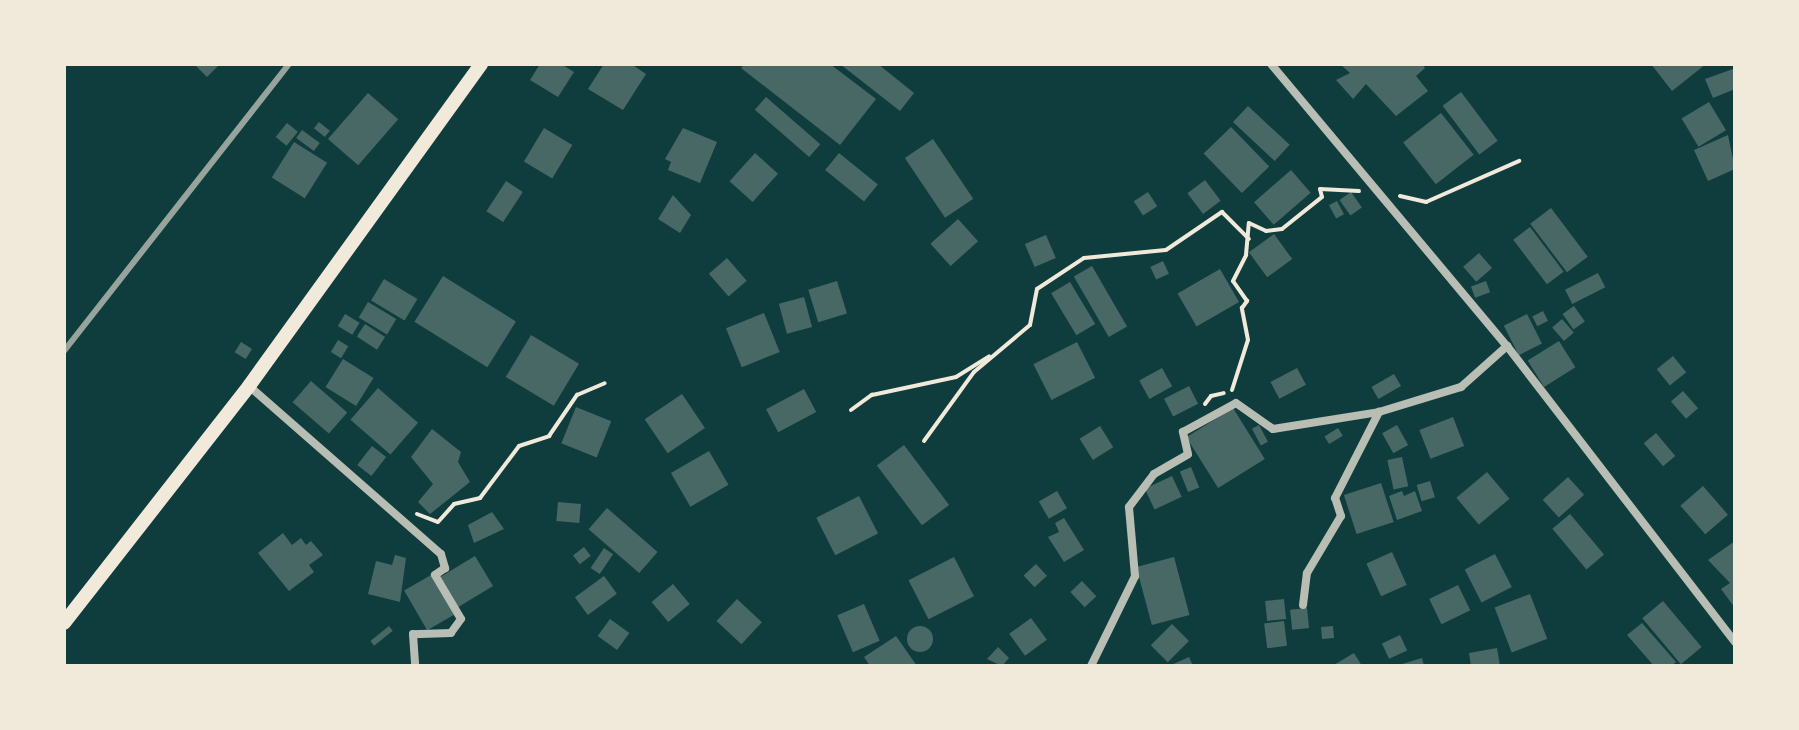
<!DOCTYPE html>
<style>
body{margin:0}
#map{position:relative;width:1799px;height:730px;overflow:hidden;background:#0f3d3e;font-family:"DejaVu Sans",sans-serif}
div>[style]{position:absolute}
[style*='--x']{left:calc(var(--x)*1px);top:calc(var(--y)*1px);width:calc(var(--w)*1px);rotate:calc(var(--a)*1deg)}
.building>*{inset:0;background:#486865;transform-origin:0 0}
.round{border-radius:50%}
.path>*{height:4px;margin:-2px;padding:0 2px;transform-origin:2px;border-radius:2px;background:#f1e9da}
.minor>*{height:8px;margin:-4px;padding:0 4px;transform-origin:4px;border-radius:4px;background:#b8beb3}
.secondary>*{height:14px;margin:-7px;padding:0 7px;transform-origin:7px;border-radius:7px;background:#f1e9da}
.rail>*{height:6px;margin:-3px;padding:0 3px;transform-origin:3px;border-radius:3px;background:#97a49c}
span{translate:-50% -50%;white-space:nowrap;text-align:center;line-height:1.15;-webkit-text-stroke:6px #f1e9da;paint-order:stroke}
.frame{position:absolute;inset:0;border:66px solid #f1e9da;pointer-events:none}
</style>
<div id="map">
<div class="building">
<i style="clip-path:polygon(194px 64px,220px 64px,207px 77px)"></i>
<i style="clip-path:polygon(540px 64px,561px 64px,574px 72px,558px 97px,530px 80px)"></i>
<i style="clip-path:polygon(604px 64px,631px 64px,646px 74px,623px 110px,588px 89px)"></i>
<i style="clip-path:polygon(745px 64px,830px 64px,876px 99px,840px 145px,741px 68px)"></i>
<i style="clip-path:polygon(840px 64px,878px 64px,914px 93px,900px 111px)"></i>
<i style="clip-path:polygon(1340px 64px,1422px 64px,1425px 68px,1416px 76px,1428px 91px,1396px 116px,1366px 84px,1353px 99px,1336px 80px,1350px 73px)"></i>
<i style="clip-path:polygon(1651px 64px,1706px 64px,1672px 91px)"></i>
<i style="clip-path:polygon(1733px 69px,1735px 89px,1713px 98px,1705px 79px)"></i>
<i style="left:1461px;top:92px;width:61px;height:23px;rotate:53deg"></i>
<i style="left:368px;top:93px;width:40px;height:61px;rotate:41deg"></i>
<i style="left:766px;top:97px;width:72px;height:17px;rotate:41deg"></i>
<i style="left:1709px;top:102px;width:33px;height:32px;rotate:59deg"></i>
<i style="left:1248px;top:106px;width:57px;height:22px;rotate:43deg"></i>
<i style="left:1441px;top:113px;width:53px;height:48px;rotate:52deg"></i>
<i style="left:319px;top:122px;width:14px;height:8px;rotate:39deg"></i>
<i style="left:287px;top:123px;width:14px;height:18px;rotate:39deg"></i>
<i style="left:1231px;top:127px;width:55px;height:38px;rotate:46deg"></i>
<i style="left:544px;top:128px;width:33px;height:39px;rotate:31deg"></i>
<i style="clip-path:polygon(683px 128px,717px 142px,700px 183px,668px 170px,671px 162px,665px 159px)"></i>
<i style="left:302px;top:130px;width:22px;height:10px;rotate:36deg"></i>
<i style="clip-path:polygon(1728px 135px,1735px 169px,1708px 181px,1694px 150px)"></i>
<i style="left:933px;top:139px;width:72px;height:34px;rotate:56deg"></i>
<i style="left:294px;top:142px;width:39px;height:42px;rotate:32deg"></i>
<i style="left:755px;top:153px;width:31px;height:38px;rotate:42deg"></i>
<i style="left:839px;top:153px;width:50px;height:22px;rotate:39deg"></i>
<i style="left:1291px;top:170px;width:30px;height:49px;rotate:49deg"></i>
<i style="left:1205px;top:180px;width:26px;height:22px;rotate:53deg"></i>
<i style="left:506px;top:181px;width:20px;height:36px;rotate:33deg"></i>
<i style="left:1148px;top:192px;width:17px;height:17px;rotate:57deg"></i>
<i style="left:1351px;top:192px;width:19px;height:14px;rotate:55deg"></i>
<i style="clip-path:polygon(673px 195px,691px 215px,680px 233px,658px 219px)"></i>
<i style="left:1337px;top:201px;width:15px;height:9px;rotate:62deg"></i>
<i style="left:1551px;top:208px;width:61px;height:26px;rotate:53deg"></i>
<i style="left:958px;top:219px;width:30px;height:37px;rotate:48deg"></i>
<i style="left:1530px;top:227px;width:56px;height:21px;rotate:53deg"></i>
<i style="left:1274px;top:234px;width:31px;height:31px;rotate:54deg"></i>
<i style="left:1046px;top:235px;width:25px;height:23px;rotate:67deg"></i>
<i style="left:1479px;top:253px;width:20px;height:21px;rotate:49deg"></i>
<i style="left:727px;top:258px;width:30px;height:24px;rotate:49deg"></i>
<i style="left:1163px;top:261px;width:14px;height:14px;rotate:65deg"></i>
<i style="left:1092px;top:266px;width:70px;height:21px;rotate:60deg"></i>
<i style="left:1220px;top:269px;width:38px;height:49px;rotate:60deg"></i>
<i style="left:1598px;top:273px;width:16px;height:37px;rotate:63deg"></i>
<i style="left:443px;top:276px;width:86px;height:54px;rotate:32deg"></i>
<i style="left:384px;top:279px;width:39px;height:25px;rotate:31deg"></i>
<i style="left:837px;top:281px;width:34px;height:30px;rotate:73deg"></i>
<i style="left:1486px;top:281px;width:12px;height:16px;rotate:70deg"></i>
<i style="left:1070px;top:282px;width:49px;height:22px;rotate:59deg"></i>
<i style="left:804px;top:297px;width:31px;height:26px;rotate:75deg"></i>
<i style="left:368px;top:302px;width:33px;height:18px;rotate:31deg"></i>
<i style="left:1574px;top:306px;width:19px;height:14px;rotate:55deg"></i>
<i style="left:1543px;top:311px;width:11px;height:12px;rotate:63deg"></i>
<i style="left:764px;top:313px;width:42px;height:41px;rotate:68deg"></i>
<i style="left:345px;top:314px;width:17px;height:14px;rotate:31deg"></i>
<i style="left:1527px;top:314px;width:33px;height:26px;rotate:63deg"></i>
<i style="left:1562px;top:319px;width:18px;height:13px;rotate:49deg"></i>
<i style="left:365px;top:324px;width:24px;height:15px;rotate:33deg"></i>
<i style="left:531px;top:335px;width:56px;height:49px;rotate:31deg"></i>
<i style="left:338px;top:340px;width:12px;height:14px;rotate:31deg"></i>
<i style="left:1559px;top:341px;width:31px;height:37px;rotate:58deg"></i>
<i style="left:241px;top:342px;width:13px;height:12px;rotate:32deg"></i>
<i style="left:1077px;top:342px;width:40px;height:49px;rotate:63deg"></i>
<i style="left:1673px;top:356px;width:21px;height:21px;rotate:51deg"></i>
<i style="left:343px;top:359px;width:36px;height:33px;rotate:32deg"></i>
<i style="left:1162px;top:368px;width:21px;height:26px;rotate:61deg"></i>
<i style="left:1297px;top:368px;width:19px;height:30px;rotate:62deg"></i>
<i style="left:1394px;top:374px;width:14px;height:26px;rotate:60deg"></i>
<i style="left:311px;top:381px;width:48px;height:28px;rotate:41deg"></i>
<i style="left:1189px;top:386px;width:20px;height:28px;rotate:63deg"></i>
<i style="left:378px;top:388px;width:53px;height:42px;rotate:41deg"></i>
<i style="left:804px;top:389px;width:26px;height:43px;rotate:62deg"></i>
<i style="left:1683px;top:391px;width:23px;height:16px;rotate:49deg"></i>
<i style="left:682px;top:394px;width:41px;height:45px;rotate:56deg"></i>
<i style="left:576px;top:407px;width:38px;height:39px;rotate:22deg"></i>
<i style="left:1233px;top:408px;width:60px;height:55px;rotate:58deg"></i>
<i style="left:1453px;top:417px;width:31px;height:36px;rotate:69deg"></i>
<i style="left:1259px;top:425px;width:19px;height:8px;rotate:62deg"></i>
<i style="left:1397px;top:425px;width:23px;height:17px;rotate:61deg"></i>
<i style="left:1100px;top:426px;width:25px;height:24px;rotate:58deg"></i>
<i style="left:1338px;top:428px;width:9px;height:16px;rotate:58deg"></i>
<i style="clip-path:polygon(432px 429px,461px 452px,458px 462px,470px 482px,430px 514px,418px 502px,433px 484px,411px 457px)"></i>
<i style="left:1656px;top:433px;width:30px;height:16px;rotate:50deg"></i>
<i style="left:904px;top:445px;width:75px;height:34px;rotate:53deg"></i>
<i style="left:372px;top:446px;width:18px;height:24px;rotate:38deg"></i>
<i style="left:709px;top:451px;width:39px;height:44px;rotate:60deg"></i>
<i style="left:1402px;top:457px;width:30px;height:15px;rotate:78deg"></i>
<i style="left:1191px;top:467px;width:22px;height:12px;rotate:68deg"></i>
<i style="left:1487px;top:472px;width:35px;height:40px;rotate:50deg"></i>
<i style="left:1172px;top:476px;width:23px;height:30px;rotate:65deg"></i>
<i style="left:1568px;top:477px;width:24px;height:34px;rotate:48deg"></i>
<i style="left:1430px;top:481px;width:17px;height:14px;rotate:73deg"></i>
<i style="left:1381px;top:483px;width:41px;height:39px;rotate:72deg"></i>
<i style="left:1703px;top:486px;width:38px;height:30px;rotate:49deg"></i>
<i style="left:1057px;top:491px;width:20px;height:21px;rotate:60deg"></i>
<i style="clip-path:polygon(1402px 491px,1404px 496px,1415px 491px,1422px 511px,1397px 520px,1389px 496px)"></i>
<i style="left:859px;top:496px;width:42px;height:48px;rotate:63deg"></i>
<i style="left:558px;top:502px;width:23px;height:19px;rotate:5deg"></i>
<i style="left:607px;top:508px;width:67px;height:28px;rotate:41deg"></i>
<i style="clip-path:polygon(492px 512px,504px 529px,474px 543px,468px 525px)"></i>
<i style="left:1570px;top:514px;width:53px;height:23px;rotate:50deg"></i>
<i style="clip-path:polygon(1064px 518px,1084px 550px,1064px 562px,1048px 537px,1059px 532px,1055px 523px)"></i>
<i style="clip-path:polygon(283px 533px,292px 545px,301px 538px,306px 545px,311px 541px,323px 555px,309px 565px,314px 572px,289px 591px,258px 553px)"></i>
<i style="clip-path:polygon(1735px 541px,1735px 608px,1721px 589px,1730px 583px,1708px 560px)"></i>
<i style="left:584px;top:547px;width:11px;height:14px;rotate:52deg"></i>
<i style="left:604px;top:548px;width:11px;height:24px;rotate:34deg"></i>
<i style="left:1392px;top:552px;width:36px;height:28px;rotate:66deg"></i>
<i style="left:1495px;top:554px;width:37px;height:34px;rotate:63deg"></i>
<i style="clip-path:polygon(395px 555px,406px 558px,400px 602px,368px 594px,376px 561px,392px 565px)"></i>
<i style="left:475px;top:556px;width:35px;height:42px;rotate:59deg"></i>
<i style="left:954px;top:557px;width:44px;height:51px;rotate:63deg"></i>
<i style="left:1174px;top:557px;width:60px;height:39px;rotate:75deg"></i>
<i style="left:1036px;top:564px;width:16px;height:17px;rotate:47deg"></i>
<i style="left:431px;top:575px;width:46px;height:31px;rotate:60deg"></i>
<i style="left:604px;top:576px;width:22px;height:36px;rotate:54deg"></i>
<i style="left:1082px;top:581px;width:21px;height:16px;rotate:47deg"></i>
<i style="left:673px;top:584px;width:26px;height:28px;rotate:50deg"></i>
<i style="left:1458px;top:585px;width:28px;height:32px;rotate:64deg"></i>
<i style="left:1530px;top:594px;width:48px;height:38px;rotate:69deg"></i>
<i style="left:737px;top:599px;width:34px;height:30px;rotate:43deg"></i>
<i style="left:1284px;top:599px;width:20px;height:19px;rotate:84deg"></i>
<i style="left:1663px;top:601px;width:60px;height:27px;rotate:50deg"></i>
<i style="left:864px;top:604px;width:40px;height:29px;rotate:67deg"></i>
<i style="left:1307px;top:608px;width:20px;height:17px;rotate:84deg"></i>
<i style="left:1031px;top:618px;width:27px;height:27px;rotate:54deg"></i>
<i style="left:610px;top:619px;width:24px;height:21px;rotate:36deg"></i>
<i style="left:1284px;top:621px;width:25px;height:20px;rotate:83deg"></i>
<i style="clip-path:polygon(1642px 623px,1676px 662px,1671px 666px,1654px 666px,1627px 635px)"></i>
<i style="left:1172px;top:624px;width:24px;height:30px;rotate:45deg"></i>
<i class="round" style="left:907px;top:626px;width:26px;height:26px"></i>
<i style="left:389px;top:626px;width:6px;height:24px;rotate:51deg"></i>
<i style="left:1333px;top:626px;width:12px;height:12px;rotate:85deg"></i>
<i style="left:1400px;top:635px;width:17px;height:20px;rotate:65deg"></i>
<i style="clip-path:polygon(896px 636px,917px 666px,870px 666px,864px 657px)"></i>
<i style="clip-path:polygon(998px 647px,1009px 658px,1002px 666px,987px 659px)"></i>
<i style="clip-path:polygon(1497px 648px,1500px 666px,1471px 666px,1469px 653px)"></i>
<i style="clip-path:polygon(1354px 653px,1362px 666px,1332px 666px)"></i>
<i style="clip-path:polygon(1189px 657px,1193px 666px,1169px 666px)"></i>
<i style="clip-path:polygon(1422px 658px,1424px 666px,1400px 666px,1399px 665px)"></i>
</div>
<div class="path">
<i style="--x:1400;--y:196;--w:27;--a:13"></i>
<i style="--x:1426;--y:202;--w:102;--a:-23.8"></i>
<i style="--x:1232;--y:390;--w:52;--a:-72.3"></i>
<i style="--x:1248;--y:340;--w:33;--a:-101"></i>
<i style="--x:1242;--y:308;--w:9;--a:-54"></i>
<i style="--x:1247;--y:301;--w:24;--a:-125"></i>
<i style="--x:1233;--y:281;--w:29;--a:-63"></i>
<i style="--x:1246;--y:255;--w:32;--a:-85"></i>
<i style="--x:1249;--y:223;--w:19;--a:25"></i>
<i style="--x:1266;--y:231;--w:16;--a:-7"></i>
<i style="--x:1282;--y:229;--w:51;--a:-38.7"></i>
<i style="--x:1322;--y:197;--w:8;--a:-104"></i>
<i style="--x:1320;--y:189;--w:39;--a:3"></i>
<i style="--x:1205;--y:404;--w:10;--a:-53"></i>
<i style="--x:1211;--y:396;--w:13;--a:-13"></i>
<i style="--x:851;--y:410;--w:26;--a:-36"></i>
<i style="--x:872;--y:395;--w:86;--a:-12.1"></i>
<i style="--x:956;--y:377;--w:39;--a:-32"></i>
<i style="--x:924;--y:441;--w:85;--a:-54.1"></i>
<i style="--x:974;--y:372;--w:73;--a:-40"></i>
<i style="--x:1030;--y:325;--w:37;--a:-79"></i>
<i style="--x:1037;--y:289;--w:56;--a:-33.4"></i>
<i style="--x:1084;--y:258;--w:82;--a:-5.6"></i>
<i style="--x:1166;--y:250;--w:68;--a:-34.2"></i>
<i style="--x:1222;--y:212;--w:38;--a:45"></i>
<i style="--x:417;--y:514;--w:22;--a:21"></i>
<i style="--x:438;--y:522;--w:24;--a:-48"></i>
<i style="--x:454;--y:504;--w:27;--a:-13"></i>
<i style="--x:480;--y:498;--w:65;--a:-53.1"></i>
<i style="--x:519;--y:446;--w:32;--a:-18"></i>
<i style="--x:549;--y:436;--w:50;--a:-55.7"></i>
<i style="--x:577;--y:395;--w:30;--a:-23"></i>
</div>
<div class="minor">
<i style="--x:1271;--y:64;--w:368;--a:50.1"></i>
<i style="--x:1507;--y:346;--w:374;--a:52.4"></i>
<i style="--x:249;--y:386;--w:255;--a:41.2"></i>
<i style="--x:441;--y:554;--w:15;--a:74"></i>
<i style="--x:445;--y:568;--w:12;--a:145"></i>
<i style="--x:435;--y:575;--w:51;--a:59.4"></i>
<i style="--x:461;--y:619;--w:17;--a:126"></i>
<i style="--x:451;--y:633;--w:38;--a:178"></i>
<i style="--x:413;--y:634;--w:32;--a:86"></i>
<i style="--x:1303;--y:605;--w:32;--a:-83"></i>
<i style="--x:1307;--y:573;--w:66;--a:-59.2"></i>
<i style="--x:1341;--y:516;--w:19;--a:-108"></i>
<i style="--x:1335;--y:498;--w:97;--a:-62.9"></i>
<i style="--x:1091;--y:666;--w:100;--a:-63.9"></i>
<i style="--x:1135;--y:576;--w:69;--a:-95"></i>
<i style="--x:1129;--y:507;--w:41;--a:-52.9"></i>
<i style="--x:1154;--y:474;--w:39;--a:-30"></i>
<i style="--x:1188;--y:454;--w:23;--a:-103"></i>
<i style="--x:1183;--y:432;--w:60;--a:-28.7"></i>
<i style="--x:1236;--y:403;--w:45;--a:35.1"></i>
<i style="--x:1273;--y:429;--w:107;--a:-9.1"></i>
<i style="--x:1379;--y:412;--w:86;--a:-17"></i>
<i style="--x:1461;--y:387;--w:62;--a:-41.7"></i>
</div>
<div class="secondary">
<i style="--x:64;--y:623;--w:301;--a:-52"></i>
<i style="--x:249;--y:386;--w:397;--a:-54.2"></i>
</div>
<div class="rail">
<i style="--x:64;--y:351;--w:365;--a:-51.9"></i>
</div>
<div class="frame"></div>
</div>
